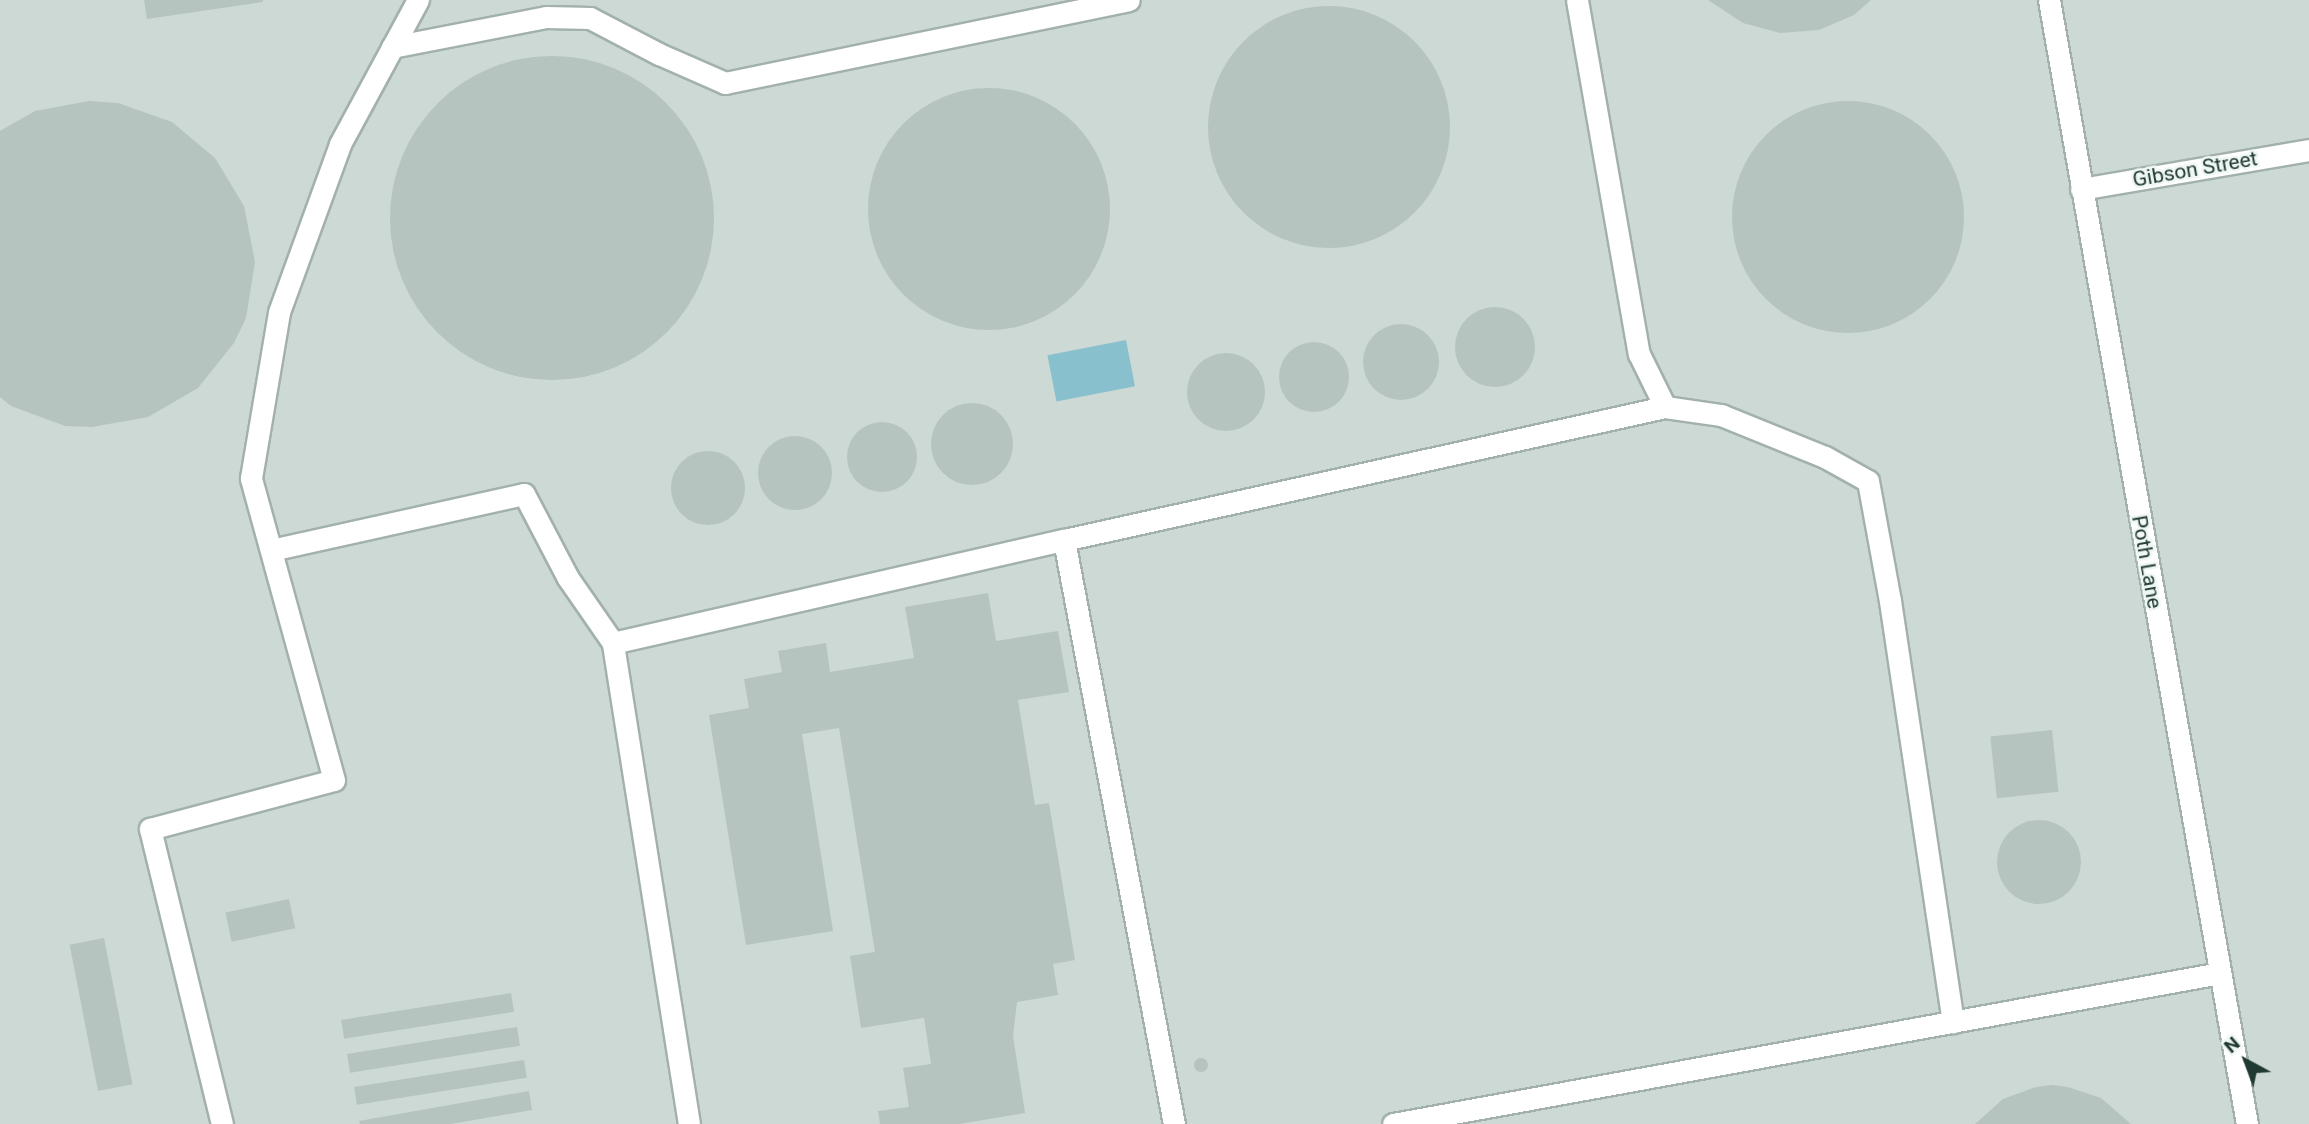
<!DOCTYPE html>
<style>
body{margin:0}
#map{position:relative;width:2309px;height:1124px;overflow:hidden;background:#dfeae5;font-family:Roboto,sans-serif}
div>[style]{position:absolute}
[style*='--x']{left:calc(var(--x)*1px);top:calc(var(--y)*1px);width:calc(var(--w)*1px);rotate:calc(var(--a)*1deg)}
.built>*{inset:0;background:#cdd9d4;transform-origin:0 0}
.water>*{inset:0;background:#89c0cd;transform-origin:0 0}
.building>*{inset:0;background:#b5c4be;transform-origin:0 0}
.round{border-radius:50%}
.roads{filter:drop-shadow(2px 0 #a2b1ac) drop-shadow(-2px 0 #a2b1ac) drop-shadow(0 2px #a2b1ac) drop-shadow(0 -2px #a2b1ac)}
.minor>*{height:21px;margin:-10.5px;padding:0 10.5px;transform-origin:10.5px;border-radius:10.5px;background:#fff}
span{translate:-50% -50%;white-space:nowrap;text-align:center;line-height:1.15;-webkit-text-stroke:5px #eff7f3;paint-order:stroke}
.street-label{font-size:21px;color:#213933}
.north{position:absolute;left:2211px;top:1026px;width:70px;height:70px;-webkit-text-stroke:5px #eff7f3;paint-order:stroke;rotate:319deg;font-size:19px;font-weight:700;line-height:28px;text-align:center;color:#213933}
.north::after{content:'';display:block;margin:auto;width:24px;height:32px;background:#213933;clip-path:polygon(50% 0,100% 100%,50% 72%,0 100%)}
</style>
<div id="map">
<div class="built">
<i style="left:0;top:0;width:2309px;height:1124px"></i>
</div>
<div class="water">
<i style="left:1126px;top:340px;width:47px;height:80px;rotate:79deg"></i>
</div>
<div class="building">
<i style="clip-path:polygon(144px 0,263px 0,263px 2px,147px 19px)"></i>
<i style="clip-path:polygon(1708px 0,1871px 0,1854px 15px,1819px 30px,1780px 33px,1743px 23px)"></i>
<i class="round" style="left:1208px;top:6px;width:242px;height:242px"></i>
<i class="round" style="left:390px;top:56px;width:324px;height:324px"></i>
<i class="round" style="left:868px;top:88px;width:242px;height:242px"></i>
<i style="clip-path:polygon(89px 101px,118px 103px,172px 122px,215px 158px,244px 206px,255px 262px,246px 318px,234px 343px,198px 388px,148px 417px,92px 427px,65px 426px,11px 406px,0 397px,0 131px,35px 111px)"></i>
<i class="round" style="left:1732px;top:101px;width:232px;height:232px"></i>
<i class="round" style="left:1455px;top:307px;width:80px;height:80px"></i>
<i class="round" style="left:1363px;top:324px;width:76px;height:76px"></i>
<i class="round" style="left:1279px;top:342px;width:70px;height:70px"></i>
<i class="round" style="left:1187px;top:353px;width:78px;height:78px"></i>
<i class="round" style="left:931px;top:403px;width:82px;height:82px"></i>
<i class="round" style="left:847px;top:422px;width:70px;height:70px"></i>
<i class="round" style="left:758px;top:436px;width:74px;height:74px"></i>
<i class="round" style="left:671px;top:451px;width:74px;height:74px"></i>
<i style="clip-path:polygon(988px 593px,996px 641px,1058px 631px,1069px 692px,1018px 700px,1035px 805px,1049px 803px,1075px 960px,1053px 964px,1058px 995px,1017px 1002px,1013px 1036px,1025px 1113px,959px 1124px,880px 1124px,878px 1111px,909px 1107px,903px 1068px,931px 1064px,924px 1018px,861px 1028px,850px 956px,875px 952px,839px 728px,802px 734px,833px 931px,746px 945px,709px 715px,749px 708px,744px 679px,782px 672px,778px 651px,826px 643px,830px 672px,914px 658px,905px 607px)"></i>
<i style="left:2052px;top:730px;width:62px;height:62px;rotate:84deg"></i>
<i class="round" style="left:1997px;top:820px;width:84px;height:84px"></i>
<i style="left:289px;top:899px;width:30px;height:65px;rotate:78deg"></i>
<i style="left:104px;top:938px;width:149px;height:35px;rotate:79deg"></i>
<i style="left:511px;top:993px;width:19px;height:172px;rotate:81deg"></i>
<i style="left:517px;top:1027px;width:19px;height:172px;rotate:81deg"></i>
<i class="round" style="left:1194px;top:1058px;width:14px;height:14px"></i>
<i style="left:524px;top:1060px;width:18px;height:172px;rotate:81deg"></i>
<i style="clip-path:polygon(2052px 1085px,2068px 1087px,2101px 1098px,2131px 1124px,1975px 1124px,2003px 1099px,2036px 1087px)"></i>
<i style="clip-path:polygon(529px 1091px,532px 1110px,451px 1124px,360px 1124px,359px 1121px)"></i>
</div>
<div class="roads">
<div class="minor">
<i style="--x:1577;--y:0;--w:359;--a:80.1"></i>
<i style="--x:1639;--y:354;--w:59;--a:63.9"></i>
<i style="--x:1665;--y:407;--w:57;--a:8.1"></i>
<i style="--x:1721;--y:415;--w:112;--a:22"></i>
<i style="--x:1825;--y:457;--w:49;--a:29.2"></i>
<i style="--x:1868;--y:481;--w:122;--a:79.6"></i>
<i style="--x:1890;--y:601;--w:426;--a:81.5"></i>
<i style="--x:2049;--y:0;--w:1141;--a:80.01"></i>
<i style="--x:392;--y:47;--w:157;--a:-11"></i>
<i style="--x:546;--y:17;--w:44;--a:1.3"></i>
<i style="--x:590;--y:18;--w:78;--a:27.6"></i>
<i style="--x:659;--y:54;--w:72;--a:23.7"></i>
<i style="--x:725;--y:83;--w:412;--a:-11.6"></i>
<i style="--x:2081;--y:189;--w:231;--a:-9.7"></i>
<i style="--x:271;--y:550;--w:259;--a:-12.5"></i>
<i style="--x:524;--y:494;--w:95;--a:62.4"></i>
<i style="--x:568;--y:578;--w:79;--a:55.3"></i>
<i style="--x:222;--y:1124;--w:304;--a:-103.7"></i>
<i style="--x:150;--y:829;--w:190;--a:-14.9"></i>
<i style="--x:334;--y:780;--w:313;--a:-105.4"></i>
<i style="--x:251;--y:478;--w:168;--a:-80.4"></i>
<i style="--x:279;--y:312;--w:179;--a:-70"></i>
<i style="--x:340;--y:144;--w:164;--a:-61.6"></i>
<i style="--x:689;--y:1124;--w:487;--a:-99"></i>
<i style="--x:613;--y:643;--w:463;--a:-12.9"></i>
<i style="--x:1174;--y:1124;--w:594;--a:-100.67"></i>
<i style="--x:1064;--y:540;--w:616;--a:-12.48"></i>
<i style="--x:1393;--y:1124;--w:841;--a:-10.35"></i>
</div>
</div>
<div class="street-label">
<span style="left:2195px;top:169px;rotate:-10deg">Gibson Street</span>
<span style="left:2147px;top:562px;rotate:80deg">Poth Lane</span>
</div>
<div class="north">N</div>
</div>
